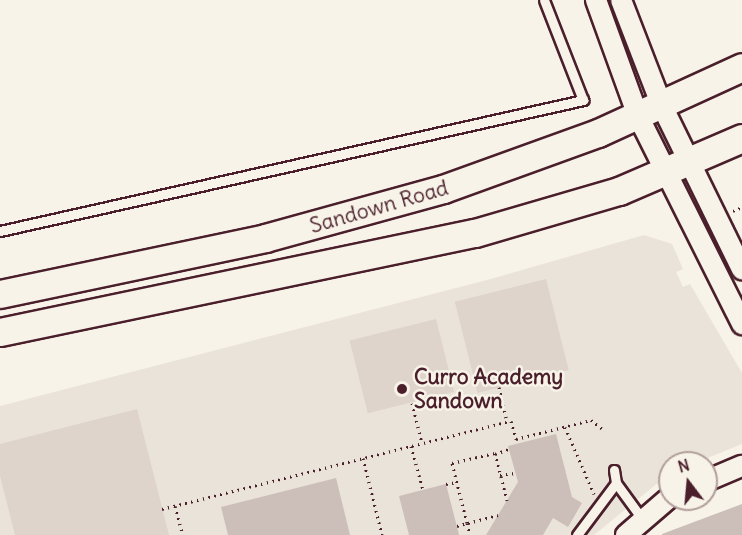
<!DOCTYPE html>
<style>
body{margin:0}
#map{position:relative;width:742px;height:535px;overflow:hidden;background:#f7f3e8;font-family:Delius,sans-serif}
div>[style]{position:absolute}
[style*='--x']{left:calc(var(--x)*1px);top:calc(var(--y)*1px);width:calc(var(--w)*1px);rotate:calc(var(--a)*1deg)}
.built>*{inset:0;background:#eae3da}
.green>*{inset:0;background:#ded4cc;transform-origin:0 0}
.building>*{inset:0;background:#ccbfb9}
.path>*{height:3px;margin-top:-1.5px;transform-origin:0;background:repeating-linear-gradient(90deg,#4a1f2b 0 1.5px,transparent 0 6px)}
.roads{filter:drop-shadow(2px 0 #4a1f2b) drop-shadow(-2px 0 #4a1f2b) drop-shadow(0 2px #4a1f2b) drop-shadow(0 -2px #4a1f2b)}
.lane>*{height:9px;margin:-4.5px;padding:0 4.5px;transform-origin:4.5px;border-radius:4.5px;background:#f7f3e8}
.street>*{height:20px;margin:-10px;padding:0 10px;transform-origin:10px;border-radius:10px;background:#f7f3e8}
.secondary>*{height:27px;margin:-13.5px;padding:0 13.5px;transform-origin:13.5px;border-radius:13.5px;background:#f7f3e8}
.dots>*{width:16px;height:16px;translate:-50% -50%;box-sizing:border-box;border:3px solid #f7f3e8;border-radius:50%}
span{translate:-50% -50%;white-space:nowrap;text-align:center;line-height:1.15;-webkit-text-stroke:5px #f7f3e8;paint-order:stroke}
.street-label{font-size:21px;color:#4a1f2b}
.poi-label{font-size:21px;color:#4a1f2b;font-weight:700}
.left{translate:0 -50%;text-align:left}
.north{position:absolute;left:658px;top:451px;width:60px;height:60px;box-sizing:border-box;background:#f7f3e8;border:2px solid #b29e9c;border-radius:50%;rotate:344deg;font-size:16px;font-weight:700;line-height:24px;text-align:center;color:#4a1f2b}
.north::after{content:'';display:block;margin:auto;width:21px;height:27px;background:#4a1f2b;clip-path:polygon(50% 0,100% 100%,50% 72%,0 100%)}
</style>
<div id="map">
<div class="built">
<i style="clip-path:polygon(644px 235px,672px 244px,683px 269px,676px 272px,683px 287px,690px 284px,742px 373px,742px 444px,695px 463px,670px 463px,670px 473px,594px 535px,0 535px,0 406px,487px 280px)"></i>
</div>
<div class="green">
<i style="left:546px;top:279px;width:94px;height:94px;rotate:76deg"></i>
<i style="left:436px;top:319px;width:75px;height:89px;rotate:76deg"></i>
<i style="clip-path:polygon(137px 409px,169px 535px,15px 535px,0 476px,0 444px)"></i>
</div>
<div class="building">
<i style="clip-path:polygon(556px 434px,572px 497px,582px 503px,568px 527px,553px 518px,543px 535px,486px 535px,518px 482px,508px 446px)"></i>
<i style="clip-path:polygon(336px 478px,350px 535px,228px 535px,221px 507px)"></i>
<i style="clip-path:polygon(446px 484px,459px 535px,409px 535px,399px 496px)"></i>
<i style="clip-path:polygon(742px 504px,742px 535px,662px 535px,662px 534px)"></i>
</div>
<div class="path">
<i style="--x:733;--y:211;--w:10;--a:-24"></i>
<i style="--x:499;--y:387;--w:35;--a:77"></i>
<i style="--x:412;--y:403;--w:41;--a:76"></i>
<i style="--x:565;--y:427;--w:73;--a:66.6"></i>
<i style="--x:411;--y:446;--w:46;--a:74.7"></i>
<i style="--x:495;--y:454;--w:15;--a:-20"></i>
<i style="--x:363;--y:458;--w:79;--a:76.1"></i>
<i style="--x:500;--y:475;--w:15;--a:-8"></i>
<i style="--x:446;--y:484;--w:11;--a:-10"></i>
<i style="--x:175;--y:506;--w:30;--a:75"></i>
<i style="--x:162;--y:509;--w:360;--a:-14.2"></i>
<i style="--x:511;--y:421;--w:19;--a:74"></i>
<i style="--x:516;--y:439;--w:77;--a:-14.2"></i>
<i style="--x:591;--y:420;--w:16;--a:38"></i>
<i style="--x:467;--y:523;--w:62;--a:-104"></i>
<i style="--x:452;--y:463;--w:44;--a:-13.1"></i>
<i style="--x:495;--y:453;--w:49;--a:75.7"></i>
<i style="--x:468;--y:523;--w:31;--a:-15"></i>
<i style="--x:457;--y:526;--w:10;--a:-17"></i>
<i style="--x:467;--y:523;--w:12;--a:76"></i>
</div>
<div class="roads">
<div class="lane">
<i style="--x:0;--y:231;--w:598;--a:-12.66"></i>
<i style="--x:583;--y:100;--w:107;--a:-111.3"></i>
<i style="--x:614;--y:470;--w:13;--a:81"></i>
<i style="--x:616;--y:483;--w:46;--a:53.9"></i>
<i style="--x:577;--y:535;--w:65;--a:-53.1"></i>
</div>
<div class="street">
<i style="--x:596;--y:0;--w:123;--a:70.1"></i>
<i style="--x:638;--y:116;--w:233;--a:63.4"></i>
<i style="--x:621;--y:0;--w:114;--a:68.9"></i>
<i style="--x:662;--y:106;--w:182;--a:63.9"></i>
<i style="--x:706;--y:481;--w:39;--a:-23"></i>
<i style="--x:626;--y:535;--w:58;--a:-40.8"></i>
</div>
<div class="secondary">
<i style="--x:0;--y:294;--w:271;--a:-11.9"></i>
<i style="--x:265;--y:238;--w:185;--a:-15.4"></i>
<i style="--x:443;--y:189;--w:165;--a:-19.9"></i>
<i style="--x:598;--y:133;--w:158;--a:-24.6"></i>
<i style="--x:0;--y:332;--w:485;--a:-11.8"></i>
<i style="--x:475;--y:233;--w:150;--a:-16.3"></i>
<i style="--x:619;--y:191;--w:134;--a:-23.3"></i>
</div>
</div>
<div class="dots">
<i style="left:402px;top:389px;background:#4a1f2b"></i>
</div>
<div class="street-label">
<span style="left:379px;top:207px;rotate:-16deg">Sandown Road</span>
</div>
<div class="poi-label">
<span class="left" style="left:414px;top:389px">Curro Academy<br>Sandown</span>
</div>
<div class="north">N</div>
</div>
